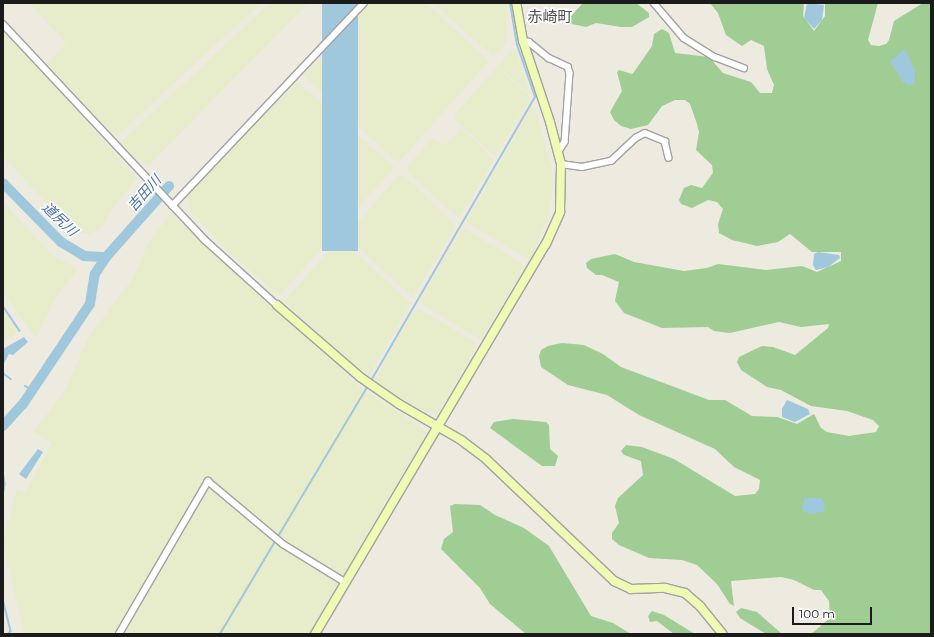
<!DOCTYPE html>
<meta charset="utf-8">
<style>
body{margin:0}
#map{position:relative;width:934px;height:637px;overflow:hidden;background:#edeae0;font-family:Montserrat,"Noto Sans JP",sans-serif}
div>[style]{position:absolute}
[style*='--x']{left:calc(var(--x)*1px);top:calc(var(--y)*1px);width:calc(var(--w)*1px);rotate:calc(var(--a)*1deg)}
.farmland>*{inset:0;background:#e7edcb}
.forest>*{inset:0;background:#9fcd94}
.water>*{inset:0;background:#9fc8dc;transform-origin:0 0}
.stream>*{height:1.5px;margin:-0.75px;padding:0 0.75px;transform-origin:0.75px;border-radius:0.75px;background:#9fc8dc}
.river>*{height:10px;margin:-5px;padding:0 5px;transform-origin:5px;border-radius:5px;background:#9fc8dc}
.roads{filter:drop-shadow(1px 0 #a2a2a2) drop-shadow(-1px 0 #a2a2a2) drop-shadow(0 1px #a2a2a2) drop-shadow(0 -1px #a2a2a2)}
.street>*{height:5.5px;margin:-2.75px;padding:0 2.75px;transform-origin:2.75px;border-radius:2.75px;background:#fff}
.secondary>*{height:8px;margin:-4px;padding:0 4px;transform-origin:4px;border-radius:4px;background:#effab2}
span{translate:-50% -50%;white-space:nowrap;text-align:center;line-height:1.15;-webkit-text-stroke:3px #fff;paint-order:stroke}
.water-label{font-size:14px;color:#4770ab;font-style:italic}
.quarter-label{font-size:15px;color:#4e4e4e}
.frame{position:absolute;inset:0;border:4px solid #1b1b1b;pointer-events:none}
.scale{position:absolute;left:792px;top:607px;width:80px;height:18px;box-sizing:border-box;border:2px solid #1b1b1b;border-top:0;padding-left:5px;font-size:12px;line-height:14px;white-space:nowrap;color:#1b1b1b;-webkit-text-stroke:3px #fff;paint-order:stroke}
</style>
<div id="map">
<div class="farmland">
<i style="clip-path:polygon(29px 3px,261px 3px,118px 135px,114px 136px,47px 64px,66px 43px)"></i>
<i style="clip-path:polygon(270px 3px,308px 3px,148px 166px,137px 160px,121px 142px)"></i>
<i style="clip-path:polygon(371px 3px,426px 3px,489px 61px,400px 161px,396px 161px,304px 76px)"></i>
<i style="clip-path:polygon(434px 3px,507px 3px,507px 43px,493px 57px)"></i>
<i style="clip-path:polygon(3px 29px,137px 178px,116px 204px,101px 228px,96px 231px,88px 234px,73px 232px,3px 156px)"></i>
<i style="clip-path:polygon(512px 49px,515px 49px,530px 94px,498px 66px)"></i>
<i style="clip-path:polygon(497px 67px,529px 95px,530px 100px,495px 156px,454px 119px,454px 115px)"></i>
<i style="clip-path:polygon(297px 82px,392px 165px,393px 169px,279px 296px,233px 256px,190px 211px,187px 197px,235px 143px)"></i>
<i style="clip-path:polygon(531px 108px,535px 109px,552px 168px,553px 188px,548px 216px,530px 260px,466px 222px)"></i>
<i style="clip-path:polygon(461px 128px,494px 160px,461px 216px,457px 217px,407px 172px,408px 166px,432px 138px,444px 146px)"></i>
<i style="clip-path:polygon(404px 175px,456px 226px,413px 298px,346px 236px,398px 176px)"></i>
<i style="clip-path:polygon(3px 202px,53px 256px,78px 269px,56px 297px,36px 338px,3px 292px)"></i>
<i style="clip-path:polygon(171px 214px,360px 387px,427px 432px,309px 634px,24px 634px,3px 542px,17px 489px,25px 493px,52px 443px,33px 432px,64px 392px,89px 336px,133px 278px,149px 241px)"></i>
<i style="clip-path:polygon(466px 229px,525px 266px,481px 340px,419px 302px,461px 230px)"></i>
<i style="clip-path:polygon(343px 241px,409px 302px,410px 305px,369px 376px,355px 366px,284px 301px,338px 242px)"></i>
<i style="clip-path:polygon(419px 309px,475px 342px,477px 346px,437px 415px,421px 410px,374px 381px,409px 318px,415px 310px)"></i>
<i style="clip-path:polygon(3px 310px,17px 332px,3px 342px)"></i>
</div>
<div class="forest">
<i style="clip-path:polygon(583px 3px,636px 3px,649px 13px,649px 17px,632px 27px,621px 27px,596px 23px,586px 27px,572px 24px,569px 20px,572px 15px)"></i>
<i style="clip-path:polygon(710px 3px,804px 3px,803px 16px,814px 31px,825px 16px,825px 3px,878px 3px,868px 40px,871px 45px,879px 46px,886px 44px,889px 40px,894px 21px,923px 3px,931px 3px,931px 634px,811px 634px,830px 618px,829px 601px,821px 590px,814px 590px,794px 580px,781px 577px,731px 581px,734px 606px,730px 604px,717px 584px,697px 565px,682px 560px,649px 558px,619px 545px,612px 539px,612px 533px,619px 523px,615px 506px,618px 498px,643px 475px,641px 461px,624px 455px,621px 451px,626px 445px,642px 447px,674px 459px,735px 496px,755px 494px,759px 489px,760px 480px,734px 467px,715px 449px,639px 415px,607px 395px,568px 385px,541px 367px,539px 356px,541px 350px,548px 346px,562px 343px,584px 345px,603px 354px,621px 367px,709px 400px,725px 400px,752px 416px,777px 417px,797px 424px,814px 414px,821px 428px,827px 432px,849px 436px,876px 432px,879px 426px,873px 420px,847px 411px,811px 406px,781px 390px,767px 387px,741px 370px,737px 362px,739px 357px,762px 346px,773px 347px,795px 355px,828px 328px,829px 324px,801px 327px,779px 322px,730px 333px,714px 331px,708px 327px,662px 328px,624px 313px,615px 301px,619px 282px,602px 275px,596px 275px,587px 268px,586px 263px,591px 259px,615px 254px,634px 262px,684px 271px,707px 268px,718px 264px,766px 270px,802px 266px,817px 272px,841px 261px,841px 252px,812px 252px,790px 234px,778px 242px,757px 246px,732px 240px,719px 233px,718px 224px,723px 209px,717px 202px,708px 200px,692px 208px,681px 204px,679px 200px,684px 188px,691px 185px,702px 188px,713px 173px,712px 165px,696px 150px,699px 132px,697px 124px,690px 104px,685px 100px,675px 100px,662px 106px,648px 125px,631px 129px,621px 126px,614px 120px,610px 112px,622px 91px,617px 72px,619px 70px,632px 74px,634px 72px,652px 46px,654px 34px,662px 29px,669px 33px,675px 53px,709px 57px,723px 73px,751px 82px,760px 93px,772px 93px,774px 85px,767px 69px,764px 46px,751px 40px,742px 46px,726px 35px,718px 13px)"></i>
<i style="clip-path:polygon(513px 419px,546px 422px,549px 425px,550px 449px,558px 456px,555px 466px,542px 466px,490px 428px,494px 422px)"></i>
<i style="clip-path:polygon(455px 504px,480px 505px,495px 515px,524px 528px,549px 546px,591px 616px,613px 623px,631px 634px,526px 634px,490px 604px,480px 588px,441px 549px,444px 539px,453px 532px,450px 506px)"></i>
<i style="clip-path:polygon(741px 608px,757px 612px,782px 634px,766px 634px,740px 618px,736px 612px)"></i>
<i style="clip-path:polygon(652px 611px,664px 615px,695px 634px,674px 634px,657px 621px,650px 622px,648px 616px)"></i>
</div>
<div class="water">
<i style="left:322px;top:3px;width:36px;height:248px"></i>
<i style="clip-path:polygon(807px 3px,824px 5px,822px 20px,814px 29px,804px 18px)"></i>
<i style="clip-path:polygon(905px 49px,915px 71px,915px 82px,910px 86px,903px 82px,890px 61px)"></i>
<i style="clip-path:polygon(818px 252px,839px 255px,840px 258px,828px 267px,816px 270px,813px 265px,814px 254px)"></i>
<i style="clip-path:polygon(24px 337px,28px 342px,13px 355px,9px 354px,3px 365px,3px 349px)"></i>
<i style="clip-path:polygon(787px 400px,808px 409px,810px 414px,795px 422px,782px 417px,782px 409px)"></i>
<i style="clip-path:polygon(38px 449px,43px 452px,26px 479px,19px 474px)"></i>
<i style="clip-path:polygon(805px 498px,821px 498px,825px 504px,824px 511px,813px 514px,804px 512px,802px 508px)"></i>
</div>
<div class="stream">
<i style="--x:3;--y:306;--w:30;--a:56"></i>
<i style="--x:3;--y:373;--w:10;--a:37"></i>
<i style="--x:371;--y:381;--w:328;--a:-60"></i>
<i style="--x:535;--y:97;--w:55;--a:-109.1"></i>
<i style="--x:517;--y:45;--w:43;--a:-99.5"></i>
<i style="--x:25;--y:386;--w:7;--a:27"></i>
<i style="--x:3;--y:441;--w:16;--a:-90"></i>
<i style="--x:3;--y:471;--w:13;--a:81"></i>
<i style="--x:5;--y:484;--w:12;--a:99"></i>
<i style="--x:3;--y:599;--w:33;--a:76"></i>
<i style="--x:11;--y:631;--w:4;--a:124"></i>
<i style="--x:220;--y:634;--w:289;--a:-59.2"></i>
</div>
<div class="river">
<i style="--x:3;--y:183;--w:83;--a:45.5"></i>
<i style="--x:61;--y:242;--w:27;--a:31"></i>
<i style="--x:84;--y:256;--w:22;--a:3"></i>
<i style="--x:3;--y:426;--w:30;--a:-48"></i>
<i style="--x:23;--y:404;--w:120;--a:-56.2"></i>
<i style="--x:90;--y:304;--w:30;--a:-81"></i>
<i style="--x:95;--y:274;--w:20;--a:-57"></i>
<i style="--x:106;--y:257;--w:95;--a:-48.4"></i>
</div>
<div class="roads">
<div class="street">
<i style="--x:654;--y:3;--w:46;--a:49.4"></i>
<i style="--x:684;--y:38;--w:36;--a:32"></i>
<i style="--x:715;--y:57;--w:31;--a:21"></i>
<i style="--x:3;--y:24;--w:296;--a:46.9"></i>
<i style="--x:205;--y:240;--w:97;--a:42.1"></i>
<i style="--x:523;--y:41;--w:6;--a:9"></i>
<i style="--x:529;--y:42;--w:26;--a:39"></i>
<i style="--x:549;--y:58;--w:21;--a:25"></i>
<i style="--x:568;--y:67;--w:6;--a:72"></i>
<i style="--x:570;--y:73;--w:69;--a:94.1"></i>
<i style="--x:565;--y:142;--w:13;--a:122"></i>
<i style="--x:561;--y:164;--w:21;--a:8"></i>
<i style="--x:582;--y:167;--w:30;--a:-12"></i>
<i style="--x:611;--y:161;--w:34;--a:-43"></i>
<i style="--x:636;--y:138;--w:10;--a:-29"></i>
<i style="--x:645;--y:133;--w:22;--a:22"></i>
<i style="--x:665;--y:141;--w:17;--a:77"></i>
<i style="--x:172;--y:206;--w:279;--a:-46.6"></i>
<i style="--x:119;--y:634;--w:177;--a:-59.8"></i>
<i style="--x:208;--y:481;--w:98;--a:40"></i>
<i style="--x:283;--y:544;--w:73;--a:31.5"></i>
</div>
<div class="secondary">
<i style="--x:277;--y:305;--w:110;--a:40.9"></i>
<i style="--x:360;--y:377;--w:47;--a:34.7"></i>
<i style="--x:399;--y:404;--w:72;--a:30.1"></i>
<i style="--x:461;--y:440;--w:31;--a:37"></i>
<i style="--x:486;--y:459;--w:177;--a:43.6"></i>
<i style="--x:614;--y:581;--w:19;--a:25"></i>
<i style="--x:631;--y:589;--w:34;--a:-2"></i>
<i style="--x:665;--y:588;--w:21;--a:14"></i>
<i style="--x:685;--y:593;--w:20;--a:41"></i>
<i style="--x:700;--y:606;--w:36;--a:51"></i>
<i style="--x:315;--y:634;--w:453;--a:-59.4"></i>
<i style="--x:546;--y:244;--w:35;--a:-66"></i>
<i style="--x:560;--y:212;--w:48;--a:-88.8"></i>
<i style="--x:561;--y:164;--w:43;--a:-104.7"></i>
<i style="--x:550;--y:122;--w:85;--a:-108.4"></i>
<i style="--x:523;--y:41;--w:39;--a:-100"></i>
</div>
</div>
<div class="water-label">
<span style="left:144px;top:193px;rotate:-48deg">吉田川</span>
<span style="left:60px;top:219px;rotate:43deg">道尻川</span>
</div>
<div class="quarter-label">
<span style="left:550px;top:17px">赤崎町</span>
</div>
<div class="frame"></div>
<div class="scale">100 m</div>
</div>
